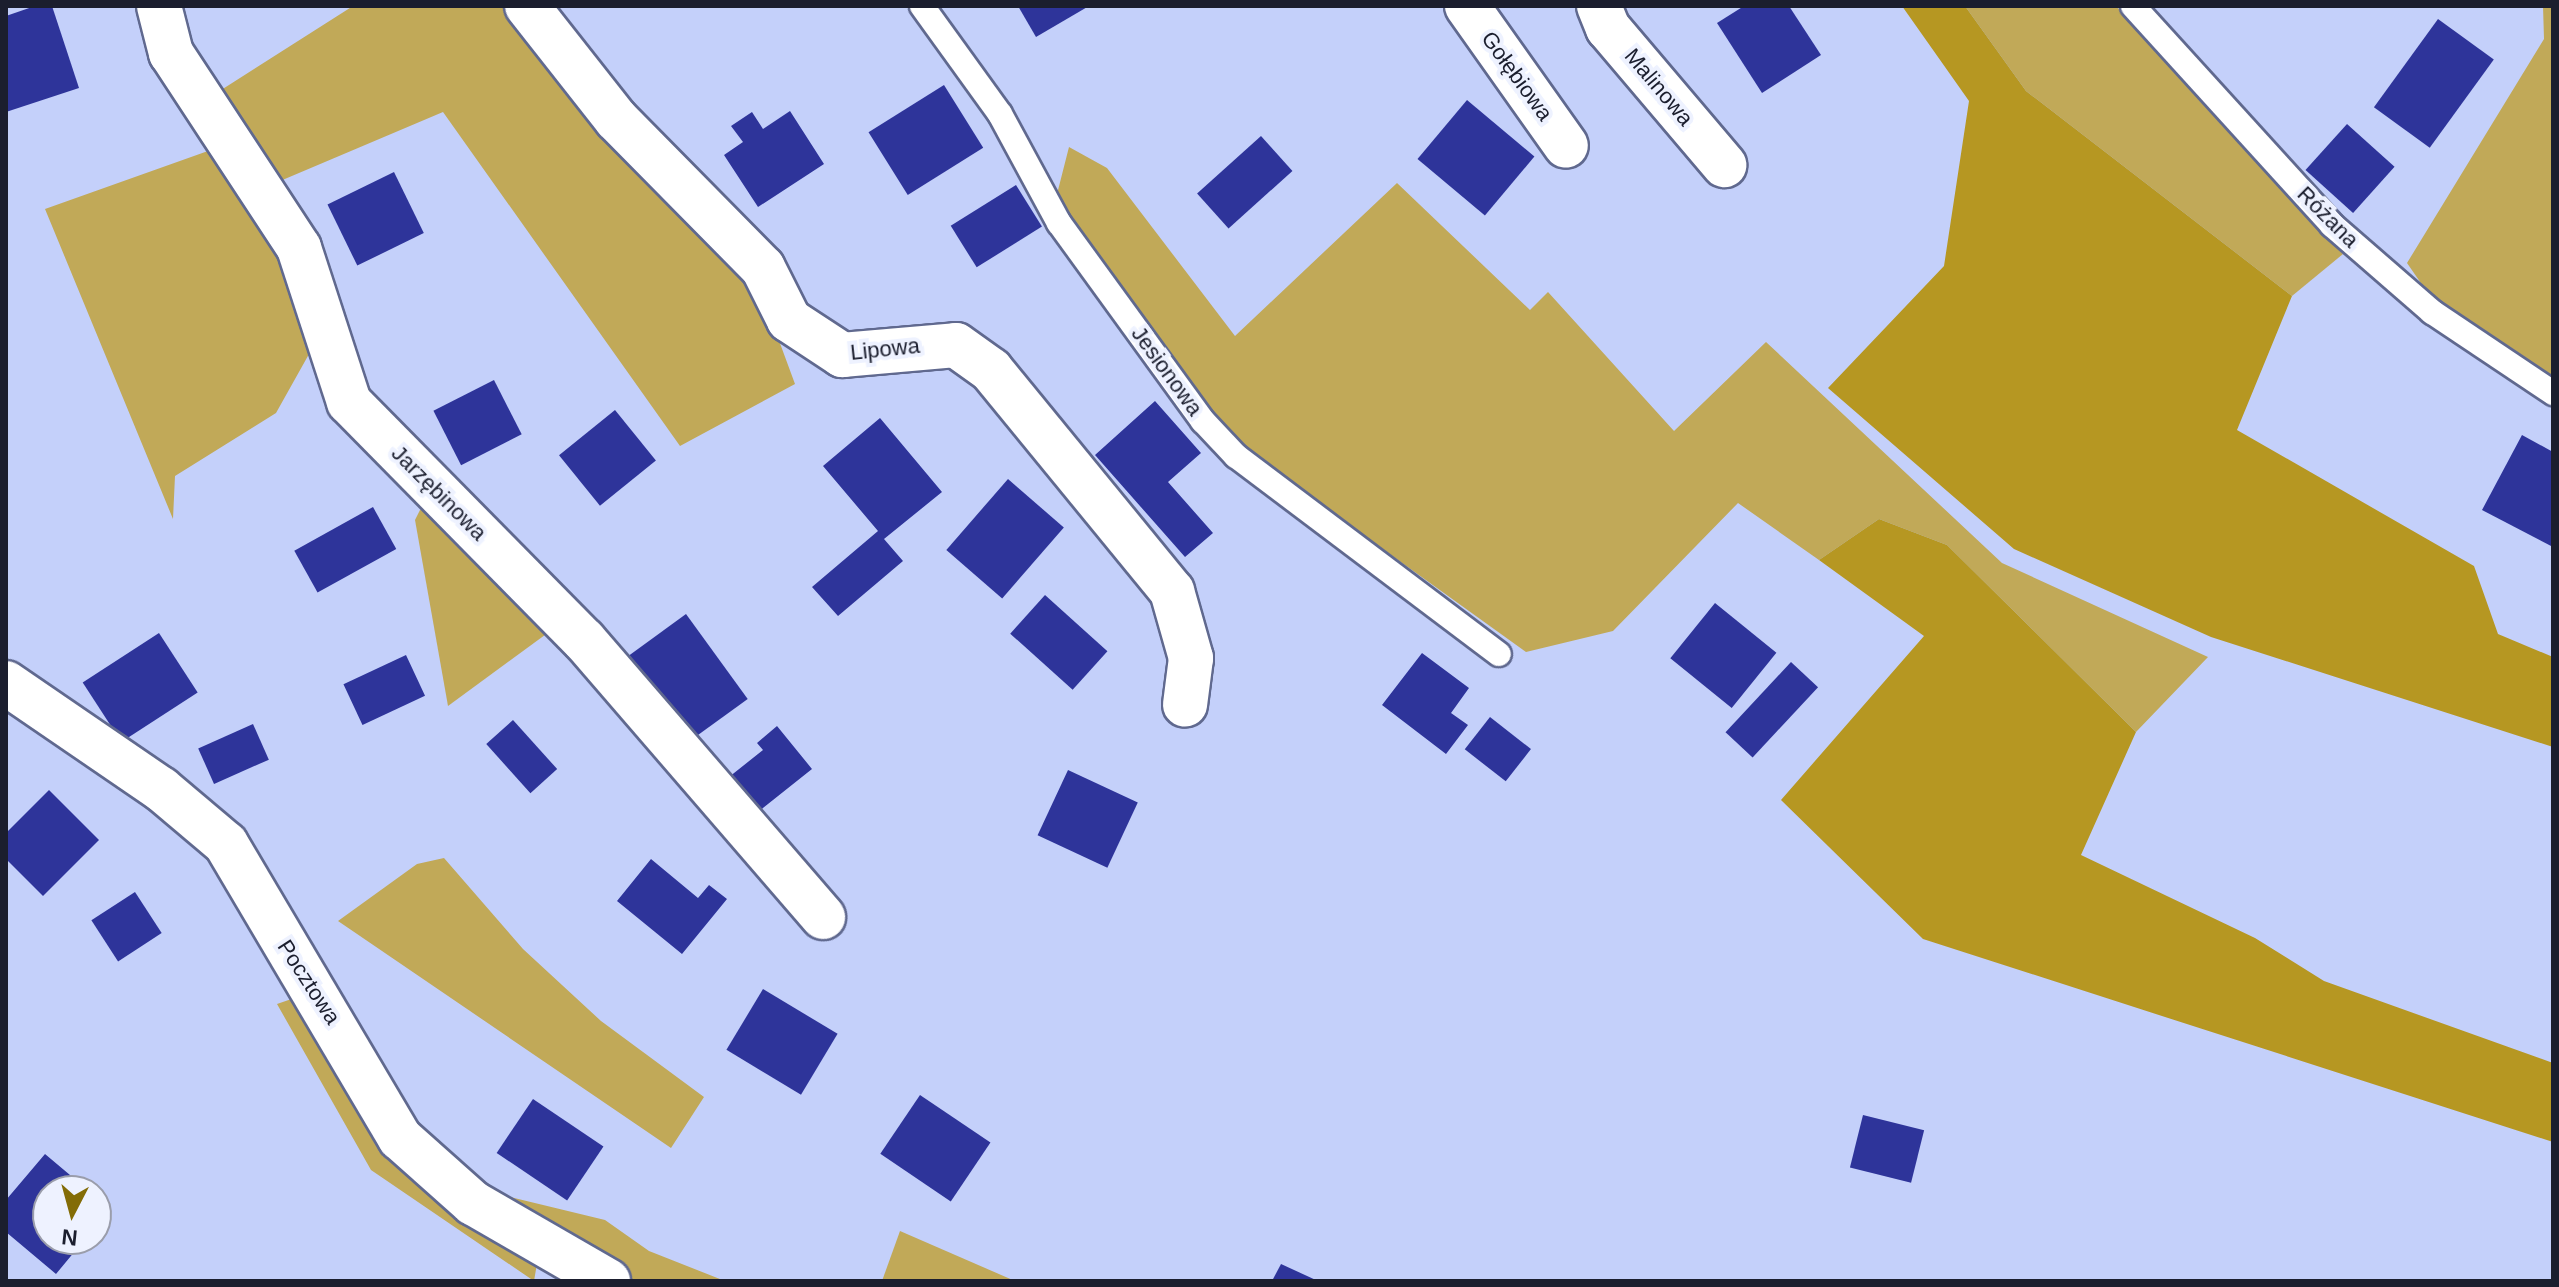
<!DOCTYPE html>
<meta charset="utf-8">
<style>
body{margin:0}
#map{position:relative;width:2559px;height:1287px;overflow:hidden;background:#c4d0fa;font-family:Arial,sans-serif}
div>[style]{position:absolute}
[style*='--x']{left:calc(var(--x)*1px);top:calc(var(--y)*1px);width:calc(var(--w)*1px);rotate:calc(var(--a)*1deg)}
.green>*{inset:0;background:#c1a958}
.forest>*{inset:0;background:#b69722}
.building>*{inset:0;background:#2e349a;transform-origin:0 0}
.roads{filter:drop-shadow(2px 0 #60698f) drop-shadow(-2px 0 #60698f) drop-shadow(0 2px #60698f) drop-shadow(0 -2px #60698f)}
.service>*{height:24px;margin:-12px;padding:0 12px;transform-origin:12px;border-radius:12px;background:#fff}
.minor>*{height:44px;margin:-22px;padding:0 22px;transform-origin:22px;border-radius:22px;background:#fff}
span{translate:-50% -50%;white-space:nowrap;text-align:center;line-height:1.15;-webkit-text-stroke:8px #eef2ff;paint-order:stroke}
.street-label{font-size:22px;color:#1b1e2e}
.frame{position:absolute;inset:0;border:8px solid #1b1e2e;pointer-events:none}
.north{position:absolute;left:32px;top:1175px;width:80px;height:80px;box-sizing:border-box;background:#eef2ff;border:2px solid #9a9dab;border-radius:50%;rotate:186deg;font-size:22px;font-weight:700;line-height:32px;text-align:center;color:#1b1e2e}
.north::after{content:'';display:block;margin:auto;width:28px;height:36px;background:#836c07;clip-path:polygon(50% 0,100% 100%,50% 72%,0 100%)}
</style>
<div id="map">
<div class="green">
<i style="clip-path:polygon(353px 6px,512px 6px,753px 270px,795px 384px,680px 446px,443px 112px,273px 184px,218px 92px)"></i>
<i style="clip-path:polygon(1965px 6px,2116px 6px,2343px 254px,2292px 296px,2026px 91px)"></i>
<i style="clip-path:polygon(2543px 6px,2553px 6px,2553px 377px,2434px 302px,2407px 263px,2544px 39px)"></i>
<i style="clip-path:polygon(222px 146px,286px 249px,318px 338px,276px 413px,175px 476px,173px 519px,45px 209px)"></i>
<i style="clip-path:polygon(1069px 147px,1107px 168px,1235px 336px,1397px 183px,1530px 310px,1548px 292px,1674px 431px,1766px 342px,2002px 563px,2208px 657px,2136px 732px,1947px 545px,1879px 519px,1819px 560px,1738px 503px,1613px 631px,1526px 652px,1238px 445px,1056px 198px)"></i>
<i style="clip-path:polygon(420px 510px,431px 511px,549px 632px,448px 706px,415px 520px)"></i>
<i style="clip-path:polygon(444px 858px,523px 949px,601px 1021px,704px 1097px,671px 1148px,338px 921px,417px 864px)"></i>
<i style="clip-path:polygon(306px 994px,373px 1113px,539px 1252px,534px 1281px,371px 1170px,277px 1004px)"></i>
<i style="clip-path:polygon(481px 1190px,605px 1220px,649px 1251px,725px 1281px,635px 1281px,567px 1248px)"></i>
<i style="clip-path:polygon(900px 1231px,1015px 1281px,882px 1281px)"></i>
</div>
<div class="forest">
<i style="clip-path:polygon(1902px 6px,1965px 6px,2026px 91px,2292px 296px,2237px 430px,2474px 566px,2498px 634px,2553px 657px,2553px 747px,2211px 637px,2014px 549px,1828px 388px,1944px 266px,1969px 101px)"></i>
<i style="clip-path:polygon(1879px 519px,1947px 545px,2136px 732px,2081px 855px,2255px 938px,2324px 981px,2553px 1063px,2553px 1142px,1923px 939px,1781px 800px,1924px 636px,1819px 560px)"></i>
</div>
<div class="building">
<i style="clip-path:polygon(35px 6px,52px 6px,79px 88px,6px 112px,6px 16px)"></i>
<i style="clip-path:polygon(1018px 6px,1089px 6px,1036px 37px)"></i>
<i style="clip-path:polygon(1744px 6px,1789px 6px,1821px 55px,1762px 93px,1717px 23px)"></i>
<i style="left:2438px;top:19px;width:69px;height:109px;rotate:36deg"></i>
<i style="left:944px;top:85px;width:74px;height:89px;rotate:58deg"></i>
<i style="left:1467px;top:100px;width:88px;height:77px;rotate:40deg"></i>
<i style="clip-path:polygon(790px 111px,824px 164px,758px 207px,724px 155px,743px 142px,731px 126px,752px 112px,763px 129px)"></i>
<i style="left:2347px;top:124px;width:64px;height:62px;rotate:42deg"></i>
<i style="left:1261px;top:136px;width:47px;height:86px;rotate:48deg"></i>
<i style="left:394px;top:172px;width:68px;height:74px;rotate:64deg"></i>
<i style="left:1016px;top:185px;width:49px;height:77px;rotate:58deg"></i>
<i style="left:494px;top:380px;width:61px;height:68px;rotate:63deg"></i>
<i style="clip-path:polygon(1155px 401px,1201px 453px,1168px 482px,1213px 533px,1185px 557px,1095px 455px)"></i>
<i style="left:615px;top:410px;width:65px;height:72px;rotate:51deg"></i>
<i style="clip-path:polygon(880px 418px,942px 492px,884px 539px,903px 561px,838px 616px,812px 587px,878px 531px,823px 466px)"></i>
<i style="clip-path:polygon(2522px 435px,2553px 452px,2553px 547px,2482px 510px)"></i>
<i style="left:1008px;top:479px;width:74px;height:94px;rotate:41deg"></i>
<i style="left:373px;top:507px;width:48px;height:90px;rotate:61deg"></i>
<i style="left:1045px;top:595px;width:84px;height:52px;rotate:42deg"></i>
<i style="left:1715px;top:603px;width:79px;height:71px;rotate:39deg"></i>
<i style="left:686px;top:614px;width:105px;height:70px;rotate:54deg"></i>
<i style="left:159px;top:633px;width:71px;height:91px;rotate:57deg"></i>
<i style="clip-path:polygon(1422px 653px,1469px 688px,1451px 713px,1468px 725px,1446px 754px,1382px 705px)"></i>
<i style="left:406px;top:655px;width:45px;height:69px;rotate:65deg"></i>
<i style="left:1791px;top:662px;width:37px;height:96px;rotate:43deg"></i>
<i style="left:1490px;top:717px;width:52px;height:41px;rotate:38deg"></i>
<i style="left:513px;top:720px;width:66px;height:36px;rotate:48deg"></i>
<i style="left:253px;top:724px;width:39px;height:60px;rotate:66deg"></i>
<i style="clip-path:polygon(777px 726px,812px 769px,753px 816px,724px 781px,763px 750px,757px 743px)"></i>
<i style="left:1068px;top:770px;width:77px;height:72px;rotate:25deg"></i>
<i style="clip-path:polygon(49px 790px,99px 840px,43px 896px,6px 859px,6px 833px)"></i>
<i style="clip-path:polygon(651px 859px,698px 898px,709px 885px,727px 899px,682px 954px,617px 901px)"></i>
<i style="left:135px;top:892px;width:49px;height:52px;rotate:57deg"></i>
<i style="left:763px;top:989px;width:87px;height:71px;rotate:31deg"></i>
<i style="left:920px;top:1095px;width:85px;height:71px;rotate:34deg"></i>
<i style="left:533px;top:1099px;width:85px;height:65px;rotate:34deg"></i>
<i style="left:1863px;top:1115px;width:63px;height:54px;rotate:14deg"></i>
<i style="clip-path:polygon(45px 1154px,89px 1191px,48px 1191px,48px 1239px,85px 1239px,56px 1274px,6px 1232px,6px 1200px)"></i>
<i style="clip-path:polygon(96px 1197px,111px 1209px,96px 1226px)"></i>
<i style="clip-path:polygon(1281px 1264px,1318px 1281px,1272px 1281px)"></i>
</div>
<div class="roads">
<div class="service">
<i style="--x:922;--y:6;--w:133;--a:54.2"></i>
<i style="--x:1000;--y:114;--w:124;--a:61.6"></i>
<i style="--x:1059;--y:223;--w:245;--a:54"></i>
<i style="--x:1203;--y:421;--w:48;--a:46.7"></i>
<i style="--x:1236;--y:456;--w:329;--a:37"></i>
<i style="--x:2133;--y:6;--w:296;--a:47.7"></i>
<i style="--x:2332;--y:225;--w:133;--a:41"></i>
<i style="--x:2432;--y:312;--w:146;--a:33.8"></i>
</div>
<div class="minor">
<i style="--x:159;--y:6;--w:49;--a:75.7"></i>
<i style="--x:171;--y:53;--w:233;--a:56.7"></i>
<i style="--x:299;--y:248;--w:162;--a:72"></i>
<i style="--x:349;--y:402;--w:334;--a:45.4"></i>
<i style="--x:584;--y:640;--w:366;--a:49.2"></i>
<i style="--x:527;--y:6;--w:144;--a:51.8"></i>
<i style="--x:616;--y:119;--w:209;--a:45.4"></i>
<i style="--x:763;--y:268;--w:58;--a:63.4"></i>
<i style="--x:789;--y:320;--w:64;--a:33.4"></i>
<i style="--x:842;--y:355;--w:114;--a:-5"></i>
<i style="--x:956;--y:345;--w:43;--a:35.5"></i>
<i style="--x:991;--y:370;--w:286;--a:50.7"></i>
<i style="--x:1172;--y:591;--w:70;--a:74.2"></i>
<i style="--x:1191;--y:658;--w:47;--a:97.3"></i>
<i style="--x:1467;--y:6;--w:171;--a:54.7"></i>
<i style="--x:1599;--y:6;--w:24;--a:68"></i>
<i style="--x:1608;--y:28;--w:180;--a:49.7"></i>
<i style="--x:6;--y:683;--w:188;--a:34.4"></i>
<i style="--x:161;--y:789;--w:85;--a:40.2"></i>
<i style="--x:226;--y:844;--w:342;--a:59.4"></i>
<i style="--x:400;--y:1138;--w:98;--a:41.7"></i>
<i style="--x:473;--y:1203;--w:156;--a:30"></i>
</div>
</div>
<div class="street-label">
<span style="left:1517px;top:76px;rotate:54deg">Gołębiowa</span>
<span style="left:1659px;top:87px;rotate:50deg">Malinowa</span>
<span style="left:2328px;top:217px;rotate:45deg">Różana</span>
<span style="left:885px;top:349px;rotate:-6deg">Lipowa</span>
<span style="left:1167px;top:371px;rotate:54deg">Jesionowa</span>
<span style="left:439px;top:493px;rotate:45deg">Jarzębinowa</span>
<span style="left:309px;top:982px;rotate:57deg">Pocztowa</span>
</div>
<div class="frame"></div>
<div class="north">N</div>
</div>
